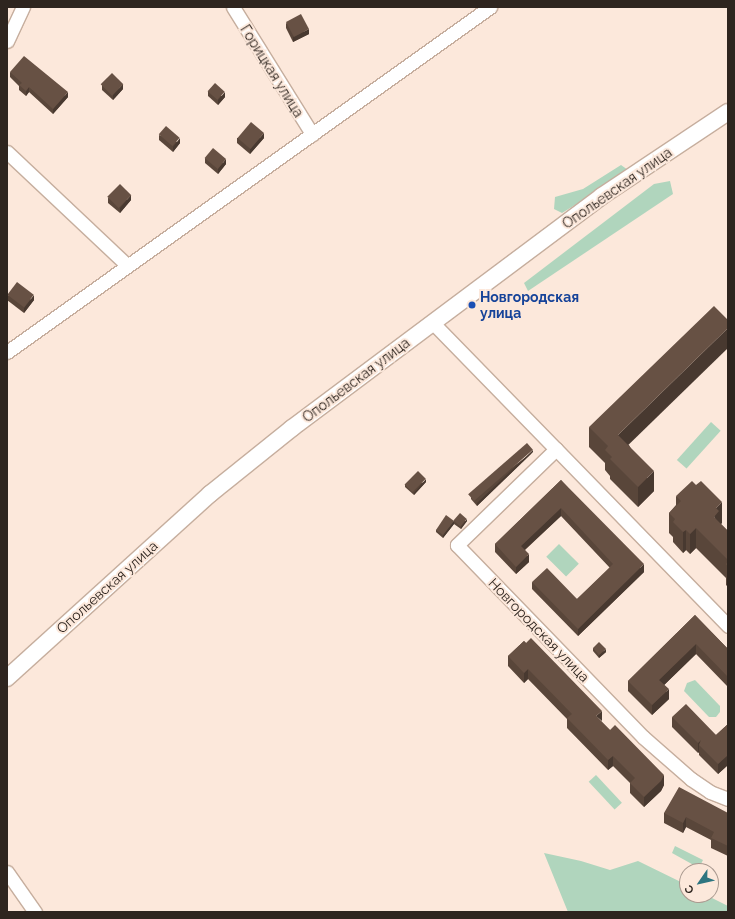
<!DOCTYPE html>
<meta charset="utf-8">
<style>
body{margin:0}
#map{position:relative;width:735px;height:919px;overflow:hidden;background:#fce8db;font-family:Raleway,sans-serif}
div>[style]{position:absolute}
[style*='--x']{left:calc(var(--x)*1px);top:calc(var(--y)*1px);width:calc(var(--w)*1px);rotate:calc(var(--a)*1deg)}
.green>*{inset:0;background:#b0d5bd;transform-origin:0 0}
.roads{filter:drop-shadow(1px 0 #c6ae9e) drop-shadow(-1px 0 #c6ae9e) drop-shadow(0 1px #c6ae9e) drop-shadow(0 -1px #c6ae9e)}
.minor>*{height:13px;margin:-6.5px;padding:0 6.5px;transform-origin:6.5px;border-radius:6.5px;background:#fff}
.tertiary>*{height:16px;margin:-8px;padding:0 8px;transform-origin:8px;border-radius:8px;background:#fff}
.wall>*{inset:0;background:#59463a}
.shaded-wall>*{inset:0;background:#483930}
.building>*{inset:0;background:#675144;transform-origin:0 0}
.dots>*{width:11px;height:11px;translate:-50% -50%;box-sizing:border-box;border:2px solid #fce8db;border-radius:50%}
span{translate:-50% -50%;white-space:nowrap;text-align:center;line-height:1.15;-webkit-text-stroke:4px #fce8db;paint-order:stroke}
.street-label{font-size:14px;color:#2e251f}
.transit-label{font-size:14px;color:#164399;font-weight:700}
.left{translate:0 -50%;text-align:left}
.frame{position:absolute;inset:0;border:8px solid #2e251f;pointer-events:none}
.north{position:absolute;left:679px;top:863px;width:40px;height:40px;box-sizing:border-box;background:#fce8db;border:1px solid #aa9a90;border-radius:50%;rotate:236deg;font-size:11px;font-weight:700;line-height:16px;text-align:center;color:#2e251f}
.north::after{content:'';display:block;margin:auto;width:14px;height:18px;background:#2e7580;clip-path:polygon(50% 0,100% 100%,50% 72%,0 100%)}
</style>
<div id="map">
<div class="green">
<i style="clip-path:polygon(621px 165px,628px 170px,622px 176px,562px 213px,554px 209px,555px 197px,583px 189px)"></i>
<i style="clip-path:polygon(670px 181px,673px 194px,528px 291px,524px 283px,654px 184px)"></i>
<i style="left:711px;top:422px;width:13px;height:51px;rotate:42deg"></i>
<i style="left:559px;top:544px;width:28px;height:18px;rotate:45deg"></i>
<i style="clip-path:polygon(695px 680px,720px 706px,720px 712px,716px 717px,709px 717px,684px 691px,687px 683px)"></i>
<i style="left:596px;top:775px;width:38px;height:10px;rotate:47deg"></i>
<i style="clip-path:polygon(675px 846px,703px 860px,699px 868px,672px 853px)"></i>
<i style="clip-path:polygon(544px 853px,581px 861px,610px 870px,638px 861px,687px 885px,687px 895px,706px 895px,728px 906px,728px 912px,568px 912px)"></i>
</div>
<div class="roads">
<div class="minor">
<i style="--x:233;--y:7;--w:150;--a:58.1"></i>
<i style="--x:7;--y:41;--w:38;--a:-65"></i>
<i style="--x:7;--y:152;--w:165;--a:43.3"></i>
<i style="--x:432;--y:322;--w:177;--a:45.7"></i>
<i style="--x:556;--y:449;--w:138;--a:135.9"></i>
<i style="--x:457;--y:545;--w:267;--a:45.9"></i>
<i style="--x:643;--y:737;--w:64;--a:41.2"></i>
<i style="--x:691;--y:779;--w:23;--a:34"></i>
<i style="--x:710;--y:792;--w:19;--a:21"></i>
<i style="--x:7;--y:352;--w:594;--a:-35.54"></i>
<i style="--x:556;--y:449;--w:247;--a:45.8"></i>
<i style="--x:7;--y:872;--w:49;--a:55"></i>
</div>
<div class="tertiary">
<i style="--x:7;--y:678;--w:274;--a:-42.2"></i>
<i style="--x:210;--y:494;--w:105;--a:-38.8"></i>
<i style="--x:292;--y:428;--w:387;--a:-36.8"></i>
<i style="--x:602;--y:196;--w:151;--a:-33.7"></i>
</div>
</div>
<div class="wall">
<i style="clip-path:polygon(286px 23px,309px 34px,293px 42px,286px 28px)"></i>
<i style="clip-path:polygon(10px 72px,68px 97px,53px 114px,29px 92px,26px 96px,19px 90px,19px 86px,10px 77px)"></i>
<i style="clip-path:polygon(102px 85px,123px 89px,113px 100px,102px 90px)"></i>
<i style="clip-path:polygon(208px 91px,225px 97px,218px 105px,208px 96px)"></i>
<i style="clip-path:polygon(159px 135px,180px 143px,173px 152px,159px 140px)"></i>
<i style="clip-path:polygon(237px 138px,264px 138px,250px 154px,237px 143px)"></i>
<i style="clip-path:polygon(205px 158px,226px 164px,218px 174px,205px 163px)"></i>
<i style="clip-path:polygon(108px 198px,131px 200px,120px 213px,108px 203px)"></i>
<i style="clip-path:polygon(7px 295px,34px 300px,24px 313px,7px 300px)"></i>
<i style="clip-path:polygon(589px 427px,629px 445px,654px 491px,638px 507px,610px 479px,610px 476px,605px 470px,605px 463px,589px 447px)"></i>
<i style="clip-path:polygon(533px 452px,477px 506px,471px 499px,471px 497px)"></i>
<i style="clip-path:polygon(561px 480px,644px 572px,578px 636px,532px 589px,532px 582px,577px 599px,610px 568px,561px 516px,525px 550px,529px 562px,516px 574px,495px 552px,495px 544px)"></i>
<i style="clip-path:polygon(426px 482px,414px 495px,405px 487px,405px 485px)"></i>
<i style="clip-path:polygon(676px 496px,722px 523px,721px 524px,728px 531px,728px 587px,726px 585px,726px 578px,696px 548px,690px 554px,686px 550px,683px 553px,673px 542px,673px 537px,669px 533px,669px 513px,676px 505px)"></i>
<i style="clip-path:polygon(454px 521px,467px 521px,461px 529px,454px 524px,443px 538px,436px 532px,436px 530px)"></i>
<i style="clip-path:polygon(695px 615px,728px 649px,728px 687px,696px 654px,664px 685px,669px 699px,652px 715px,628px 691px,628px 681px)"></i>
<i style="clip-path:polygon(524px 641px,601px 721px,664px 785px,661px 791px,644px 807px,630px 793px,630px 783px,613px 766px,608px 770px,567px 728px,567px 719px,528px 679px,524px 683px,508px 666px,508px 656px)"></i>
<i style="clip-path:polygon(593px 648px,606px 652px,599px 658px,593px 651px)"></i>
<i style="clip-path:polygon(672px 717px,716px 735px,728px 724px,728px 765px,718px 774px,699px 755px,699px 752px,698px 753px,672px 727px)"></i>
<i style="clip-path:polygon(664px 813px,728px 813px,728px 856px,711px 848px,711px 840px,686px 827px,683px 833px,664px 823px)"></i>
</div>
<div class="shaded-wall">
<i style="clip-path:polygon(309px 29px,309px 34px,293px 42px,293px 37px)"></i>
<i style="clip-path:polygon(123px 84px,123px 89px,113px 100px,113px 95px)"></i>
<i style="clip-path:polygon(29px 87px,29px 92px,26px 96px,26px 91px)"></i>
<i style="clip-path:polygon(68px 92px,68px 97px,53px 114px,53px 109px)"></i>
<i style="clip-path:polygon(225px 92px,225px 97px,218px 105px,218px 100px)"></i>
<i style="clip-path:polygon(264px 133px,264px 138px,250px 154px,250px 149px)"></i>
<i style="clip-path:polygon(180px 138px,180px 143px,173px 152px,173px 147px)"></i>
<i style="clip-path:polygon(226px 159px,226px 164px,218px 174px,218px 169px)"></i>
<i style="clip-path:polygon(131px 195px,131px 200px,120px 213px,120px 208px)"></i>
<i style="clip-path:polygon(34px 295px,34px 300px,24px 313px,24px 308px)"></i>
<i style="clip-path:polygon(728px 328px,728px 348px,618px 455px,618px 435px)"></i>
<i style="clip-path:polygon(533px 450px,533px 452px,477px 506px,477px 503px)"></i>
<i style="clip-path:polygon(654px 471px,654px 491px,638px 507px,638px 487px)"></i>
<i style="clip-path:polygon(426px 479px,426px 482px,414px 495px,414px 493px)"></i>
<i style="clip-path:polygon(722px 502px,722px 523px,719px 525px,714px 517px,716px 508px)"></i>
<i style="clip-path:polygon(561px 508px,561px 516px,521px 553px,521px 546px)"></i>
<i style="clip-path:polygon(467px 519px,467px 521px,461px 529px,461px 527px)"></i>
<i style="clip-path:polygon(454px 521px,454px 524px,443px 538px,443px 535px)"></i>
<i style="clip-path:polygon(696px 528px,696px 548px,690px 554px,690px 534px)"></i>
<i style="clip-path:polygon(686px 530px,686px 550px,683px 553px,683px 532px)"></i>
<i style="clip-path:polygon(529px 554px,529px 562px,516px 574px,516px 567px)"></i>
<i style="clip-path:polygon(644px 564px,644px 572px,578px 636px,578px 629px)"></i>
<i style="clip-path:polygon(696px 644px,696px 654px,659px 690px,659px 680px)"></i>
<i style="clip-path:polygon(606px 649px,606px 652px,599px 658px,599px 655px)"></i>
<i style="clip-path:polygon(528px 669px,528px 679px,524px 683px,524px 673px)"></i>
<i style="clip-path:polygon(669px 689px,669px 699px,652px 715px,652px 705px)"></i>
<i style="clip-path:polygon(602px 711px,602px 721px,596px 716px)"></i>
<i style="clip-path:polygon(701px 740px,699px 745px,699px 752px,698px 753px,698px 743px)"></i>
<i style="clip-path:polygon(728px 755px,728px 765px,718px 774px,718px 764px)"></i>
<i style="clip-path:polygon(613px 756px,613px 766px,608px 770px,608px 760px)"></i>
<i style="clip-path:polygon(664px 775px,664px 785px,661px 791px,644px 807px,644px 797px)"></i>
<i style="clip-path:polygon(686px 817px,686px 827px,683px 833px,683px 823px)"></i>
</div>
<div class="building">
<i style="left:301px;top:14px;width:17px;height:17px;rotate:62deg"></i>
<i style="clip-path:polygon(24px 56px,68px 92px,53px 109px,29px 87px,26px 91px,19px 85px,22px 83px,10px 72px)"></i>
<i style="left:112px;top:73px;width:16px;height:16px;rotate:45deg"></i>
<i style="left:215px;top:83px;width:13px;height:11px;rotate:42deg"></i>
<i style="left:251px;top:122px;width:17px;height:21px;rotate:40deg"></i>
<i style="left:166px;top:126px;width:18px;height:11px;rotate:41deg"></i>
<i style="left:213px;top:148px;width:17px;height:13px;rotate:40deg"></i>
<i style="left:120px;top:184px;width:16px;height:18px;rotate:45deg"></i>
<i style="left:17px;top:282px;width:21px;height:16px;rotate:37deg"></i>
<i style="clip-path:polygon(714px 306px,728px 320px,728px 328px,618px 435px,654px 471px,638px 487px,610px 459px,612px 457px,605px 450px,608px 446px,589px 427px)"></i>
<i style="left:527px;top:443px;width:9px;height:78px;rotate:49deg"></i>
<i style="left:418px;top:471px;width:11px;height:19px;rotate:45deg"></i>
<i style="clip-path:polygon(561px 480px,644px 564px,578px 629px,532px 582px,547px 568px,577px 599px,613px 564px,561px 508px,521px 546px,529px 554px,516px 567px,495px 544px)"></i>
<i style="clip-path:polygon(692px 481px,696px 485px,701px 481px,722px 502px,716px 508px,719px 511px,714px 517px,728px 531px,728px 560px,696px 528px,690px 534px,686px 530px,683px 532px,673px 522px,675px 519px,669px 513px,681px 501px,676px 496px)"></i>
<i style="left:460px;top:513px;width:9px;height:10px;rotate:41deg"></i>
<i style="clip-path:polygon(446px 515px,454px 521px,443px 535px,436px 530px)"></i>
<i style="clip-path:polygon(728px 562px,728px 567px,726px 564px)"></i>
<i style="clip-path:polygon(695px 615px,728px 649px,728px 677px,696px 644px,659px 680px,669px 689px,652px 705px,628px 681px)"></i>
<i style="clip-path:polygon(531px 638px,602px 711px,596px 716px,610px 730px,615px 725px,664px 775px,661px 781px,644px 797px,630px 783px,635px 778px,613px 756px,608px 760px,567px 718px,572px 714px,528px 669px,524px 673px,508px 656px,524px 641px,526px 643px)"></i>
<i style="clip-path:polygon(599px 642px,606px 649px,599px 655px,593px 648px)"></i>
<i style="clip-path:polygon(686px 704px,716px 735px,728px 724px,728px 755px,718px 764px,699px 745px,701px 740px,698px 743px,672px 717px)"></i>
<i style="clip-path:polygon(679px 787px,728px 813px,728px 846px,711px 838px,714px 832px,686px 817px,683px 823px,664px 813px)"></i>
</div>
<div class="dots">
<i style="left:472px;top:305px;background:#1a4fb4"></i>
</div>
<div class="street-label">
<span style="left:272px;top:71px;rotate:58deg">Горицкая улица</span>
<span style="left:617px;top:188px;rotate:-35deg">Опольевская улица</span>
<span style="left:356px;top:380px;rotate:-37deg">Опольевская улица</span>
<span style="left:107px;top:587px;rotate:-42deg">Опольевская улица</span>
<span style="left:539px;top:630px;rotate:46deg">Новгородская улица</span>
</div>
<div class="transit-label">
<span class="left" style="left:480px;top:305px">Новгородская<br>улица</span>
</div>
<div class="frame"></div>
<div class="north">С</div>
</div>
